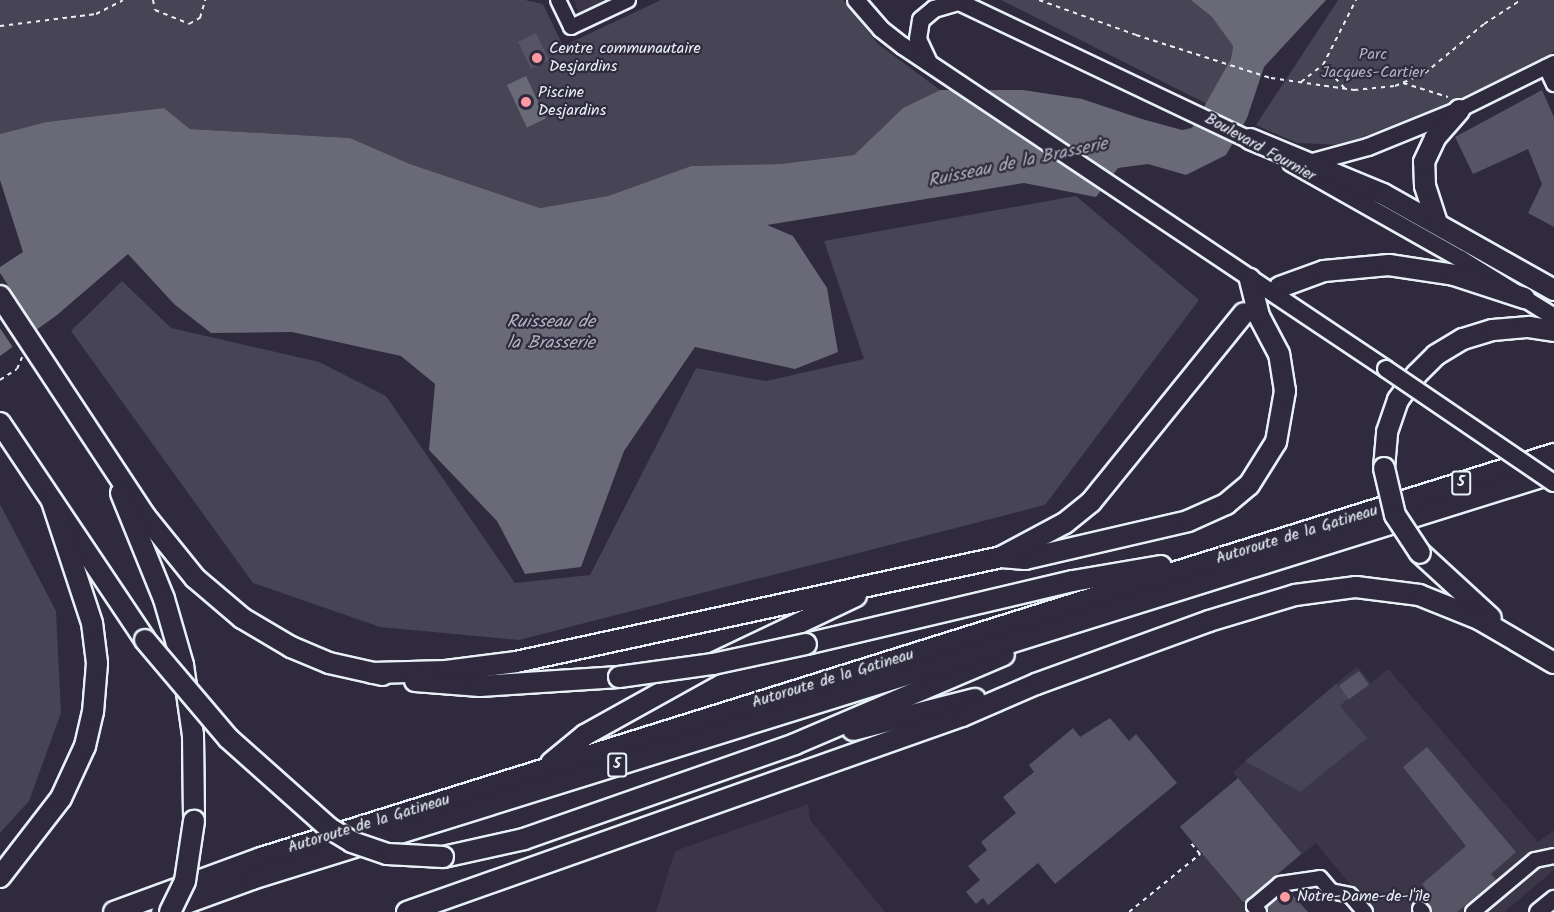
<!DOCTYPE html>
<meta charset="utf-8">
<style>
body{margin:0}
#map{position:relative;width:1554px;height:912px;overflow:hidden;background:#2f2a3d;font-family:Kalam,sans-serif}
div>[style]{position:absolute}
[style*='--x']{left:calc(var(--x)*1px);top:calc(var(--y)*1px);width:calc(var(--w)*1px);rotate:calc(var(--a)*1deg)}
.built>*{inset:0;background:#3b3749}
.green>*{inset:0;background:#464455}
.water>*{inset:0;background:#696978;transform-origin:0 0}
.pier>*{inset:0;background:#2f2a3d}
.building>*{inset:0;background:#575565;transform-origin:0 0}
.path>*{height:2px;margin-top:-1px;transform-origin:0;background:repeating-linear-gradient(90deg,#e8f1f8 0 4.5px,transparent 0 9px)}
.roads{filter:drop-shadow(2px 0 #e8f1f8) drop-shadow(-2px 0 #e8f1f8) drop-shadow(0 2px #e8f1f8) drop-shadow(0 -2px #e8f1f8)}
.minor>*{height:14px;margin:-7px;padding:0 7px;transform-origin:7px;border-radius:7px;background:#2f2a3d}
.major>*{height:16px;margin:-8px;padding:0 8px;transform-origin:8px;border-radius:8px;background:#2f2a3d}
.highway>*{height:20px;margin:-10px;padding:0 10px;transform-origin:10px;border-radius:10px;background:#2f2a3d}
.bridges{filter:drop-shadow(2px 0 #e8f1f8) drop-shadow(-2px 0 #e8f1f8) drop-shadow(0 2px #e8f1f8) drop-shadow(0 -2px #e8f1f8)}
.major-bridge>*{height:16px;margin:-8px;padding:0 8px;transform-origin:8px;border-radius:8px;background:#2f2a3d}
.highway-bridge>*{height:20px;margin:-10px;padding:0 10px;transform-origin:10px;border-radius:10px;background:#2f2a3d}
.dots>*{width:16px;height:16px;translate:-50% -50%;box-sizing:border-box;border:3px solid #2f2a3d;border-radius:50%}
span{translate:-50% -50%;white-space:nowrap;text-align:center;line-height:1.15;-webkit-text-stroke:4.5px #2f2a3d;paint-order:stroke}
.shield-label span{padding:2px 4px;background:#2f2a3d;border:2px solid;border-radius:4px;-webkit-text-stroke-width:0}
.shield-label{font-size:15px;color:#e8f1f8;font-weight:700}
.poi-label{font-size:16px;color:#e8f1f8}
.left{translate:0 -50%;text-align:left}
.park-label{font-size:16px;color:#afb4bf}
.street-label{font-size:16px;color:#e8f1f8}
.water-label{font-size:18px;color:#afb4be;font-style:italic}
</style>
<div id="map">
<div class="built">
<i style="clip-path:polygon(574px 0,606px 0,579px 13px)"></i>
<i style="clip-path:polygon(1357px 666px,1371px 683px,1388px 669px,1538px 842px,1554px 830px,1554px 870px,1504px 912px,1373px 912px,1316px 843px,1302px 854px,1233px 772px)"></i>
<i style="clip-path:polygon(808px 804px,810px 820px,885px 912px,656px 912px,675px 851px)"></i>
<i style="clip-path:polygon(1203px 854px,1250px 912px,1131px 912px)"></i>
</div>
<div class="green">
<i style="clip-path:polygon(0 0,525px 0,543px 4px,563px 46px,661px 0,843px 0,878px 44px,940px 90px,903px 108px,854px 155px,780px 164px,691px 166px,608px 196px,540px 208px,410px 164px,350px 138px,190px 129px,164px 108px,46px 122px,0 134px)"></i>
<i style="clip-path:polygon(1001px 0,1191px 0,1212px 17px,1233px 46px,1231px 59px,1207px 104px)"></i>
<i style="clip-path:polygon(1338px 0,1554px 0,1554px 52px,1464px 97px,1342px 145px,1297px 143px,1256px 125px)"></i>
<i style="clip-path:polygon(1076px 196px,1199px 300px,1045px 505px,519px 640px,380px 627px,253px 583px,71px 331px,122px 281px,171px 328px,319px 362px,386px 396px,515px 583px,590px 575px,696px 368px,766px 381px,864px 359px,824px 241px)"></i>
<i style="clip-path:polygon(0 504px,56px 611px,61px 713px,29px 801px,0 833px)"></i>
<i style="clip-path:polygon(1336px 684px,1348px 698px,1340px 706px,1367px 738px,1300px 792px,1245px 761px)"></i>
</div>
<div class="water">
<i style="clip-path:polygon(1191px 0,1326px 0,1264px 67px,1247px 118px,1226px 155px,1186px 175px,1148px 164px,1118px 168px,1096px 197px,1024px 183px,767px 225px,793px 236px,827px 288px,838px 352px,795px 369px,695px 347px,624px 451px,581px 567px,525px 574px,497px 521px,429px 450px,435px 384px,401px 356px,292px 332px,211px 333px,174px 304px,128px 254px,57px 315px,0 356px,0 267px,23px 252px,0 180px,0 134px,46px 122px,164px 108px,190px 129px,350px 138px,410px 164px,540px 208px,608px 196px,691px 166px,780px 164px,854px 155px,903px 108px,940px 90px,1023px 90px,1082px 99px,1142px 119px,1182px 130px,1192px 128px,1231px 59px,1233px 46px,1212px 17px)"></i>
<i style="left:526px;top:76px;width:47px;height:21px;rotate:65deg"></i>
</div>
<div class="pier">
<i style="clip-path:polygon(0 273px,39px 332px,14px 349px,0 328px)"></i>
</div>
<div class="building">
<i style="left:536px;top:33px;width:30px;height:20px;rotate:64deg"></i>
<i style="clip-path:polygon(1542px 90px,1554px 117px,1554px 227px,1528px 213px,1542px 184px,1528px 149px,1473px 174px,1455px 137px)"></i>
<i style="left:1359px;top:671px;width:17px;height:25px;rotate:54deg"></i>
<i style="clip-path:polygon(1110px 718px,1129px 741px,1136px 734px,1177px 783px,1055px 884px,1038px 863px,988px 905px,983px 898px,976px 904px,966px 892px,980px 880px,968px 866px,987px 850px,981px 842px,1016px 813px,1003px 797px,1034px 772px,1029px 765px,1073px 728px,1080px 737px)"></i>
<i style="clip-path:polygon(1427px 747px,1516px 852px,1491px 874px,1496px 880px,1457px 912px,1432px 912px,1428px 904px,1430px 895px,1422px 884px,1466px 846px,1403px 767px)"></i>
<i style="left:1238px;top:778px;width:99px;height:76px;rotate:50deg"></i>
<i style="clip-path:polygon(1290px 892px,1308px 912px,1269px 912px,1266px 907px)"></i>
</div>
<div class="path">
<i style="--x:153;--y:0;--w:10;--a:79"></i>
<i style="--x:155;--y:10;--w:37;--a:22"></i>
<i style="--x:189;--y:24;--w:13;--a:-29"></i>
<i style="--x:200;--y:18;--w:19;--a:-74"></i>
<i style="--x:1039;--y:0;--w:103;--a:19.8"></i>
<i style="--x:1136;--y:35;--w:142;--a:17.7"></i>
<i style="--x:1271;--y:78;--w:84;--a:8.2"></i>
<i style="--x:1354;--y:90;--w:41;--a:-5.6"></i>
<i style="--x:1395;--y:86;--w:33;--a:-23"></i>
<i style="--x:1425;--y:73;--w:77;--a:-39.7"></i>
<i style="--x:1484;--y:24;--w:44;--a:-33"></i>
<i style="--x:0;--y:26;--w:97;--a:-7.1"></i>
<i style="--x:96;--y:14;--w:30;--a:-27"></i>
<i style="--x:1323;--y:65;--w:33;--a:47"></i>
<i style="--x:1301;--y:82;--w:28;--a:-38"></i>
<i style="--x:1323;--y:65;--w:73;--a:-63.1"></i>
<i style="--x:1403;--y:83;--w:47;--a:17.3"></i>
<i style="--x:0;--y:380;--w:20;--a:-33"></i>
<i style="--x:17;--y:369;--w:13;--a:-67"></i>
<i style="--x:1129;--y:912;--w:92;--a:-39.2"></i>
<i style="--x:1200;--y:854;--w:17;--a:-130"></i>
</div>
<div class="roads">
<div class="minor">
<i style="--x:558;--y:0;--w:30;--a:64"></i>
<i style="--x:571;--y:27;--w:63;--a:-25.3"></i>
<i style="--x:1546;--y:67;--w:19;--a:65"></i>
<i style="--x:1459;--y:110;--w:106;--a:-26.3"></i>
<i style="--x:1420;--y:909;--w:4;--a:45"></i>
<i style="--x:1259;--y:912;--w:8;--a:-130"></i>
<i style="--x:1254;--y:906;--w:34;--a:-40"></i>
<i style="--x:1280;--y:884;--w:40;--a:-8.5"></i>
<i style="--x:1320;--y:878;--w:17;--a:50"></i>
<i style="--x:1331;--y:891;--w:19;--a:12"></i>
<i style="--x:1350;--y:895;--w:23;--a:49"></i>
<i style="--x:1473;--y:912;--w:81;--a:-40"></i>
<i style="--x:1535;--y:860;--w:19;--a:-12"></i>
</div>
<div class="major">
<i style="--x:856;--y:0;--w:38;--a:49"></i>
<i style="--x:881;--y:29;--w:28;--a:38"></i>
<i style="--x:903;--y:46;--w:581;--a:33.77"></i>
<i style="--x:955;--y:0;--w:339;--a:25.4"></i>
<i style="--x:929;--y:63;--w:26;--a:-115"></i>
<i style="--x:918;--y:39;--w:19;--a:-81"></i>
<i style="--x:921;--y:20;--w:17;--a:-40"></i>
<i style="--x:934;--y:9;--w:25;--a:-16"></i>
<i style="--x:1313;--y:162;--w:57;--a:-15.3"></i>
<i style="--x:1368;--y:147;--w:98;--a:-22.1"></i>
<i style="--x:1291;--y:163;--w:195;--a:29.5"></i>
<i style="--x:1461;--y:259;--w:110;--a:31.9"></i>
<i style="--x:1538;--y:912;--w:21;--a:-39"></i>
</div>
<div class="highway">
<i style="--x:1250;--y:139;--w:144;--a:22.5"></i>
<i style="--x:1383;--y:194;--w:196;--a:29.3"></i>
<i style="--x:1437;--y:223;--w:39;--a:-108"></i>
<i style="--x:1425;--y:186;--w:24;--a:-92"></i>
<i style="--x:1424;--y:162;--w:26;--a:-65"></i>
<i style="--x:1435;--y:138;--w:37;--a:-49"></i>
<i style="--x:1280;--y:287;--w:47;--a:-20"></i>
<i style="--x:1324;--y:271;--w:65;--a:-5.3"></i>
<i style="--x:1389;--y:265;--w:66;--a:8.7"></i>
<i style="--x:1454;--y:275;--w:74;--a:18.2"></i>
<i style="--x:0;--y:296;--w:263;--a:56.6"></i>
<i style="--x:145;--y:516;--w:80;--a:51.1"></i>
<i style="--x:195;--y:578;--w:62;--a:40.4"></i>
<i style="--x:242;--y:618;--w:57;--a:30.6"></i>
<i style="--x:291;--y:647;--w:41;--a:22.8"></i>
<i style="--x:329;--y:663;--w:55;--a:12.5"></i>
<i style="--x:0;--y:423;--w:261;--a:56.2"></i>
<i style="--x:1384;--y:468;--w:36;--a:-85"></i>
<i style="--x:1387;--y:432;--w:34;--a:-71"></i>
<i style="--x:1398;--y:400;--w:31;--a:-54"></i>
<i style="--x:1416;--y:375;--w:28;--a:-45"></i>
<i style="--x:1436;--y:355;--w:31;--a:-31"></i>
<i style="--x:1463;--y:339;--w:31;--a:-17"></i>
<i style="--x:1493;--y:330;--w:36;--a:-5"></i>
<i style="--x:1529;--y:327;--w:25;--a:9"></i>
<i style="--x:121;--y:493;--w:114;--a:67.9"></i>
<i style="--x:164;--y:599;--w:69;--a:73.9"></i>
<i style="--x:183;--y:665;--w:71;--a:81.9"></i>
<i style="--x:193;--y:735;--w:86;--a:89.3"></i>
<i style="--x:1420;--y:553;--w:96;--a:42.5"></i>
<i style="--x:1001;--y:557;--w:24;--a:5"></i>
<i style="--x:1025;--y:559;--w:167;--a:-13.1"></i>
<i style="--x:1188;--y:521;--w:42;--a:-24.1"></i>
<i style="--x:1226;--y:504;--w:30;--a:-40"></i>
<i style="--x:1249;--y:485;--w:51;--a:-57.9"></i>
<i style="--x:1276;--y:442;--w:52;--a:-80"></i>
<i style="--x:1285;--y:391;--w:37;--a:-99"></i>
<i style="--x:1279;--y:354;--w:43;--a:-117.8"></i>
<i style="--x:1259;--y:316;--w:38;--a:-104"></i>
<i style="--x:806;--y:644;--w:274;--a:-13.3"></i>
<i style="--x:1073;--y:581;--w:89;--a:-9.7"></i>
<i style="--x:372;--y:673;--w:74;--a:-1.5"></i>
<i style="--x:446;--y:671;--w:71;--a:-7.3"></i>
<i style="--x:516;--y:662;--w:496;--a:-12.2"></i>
<i style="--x:1001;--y:557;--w:72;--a:-28"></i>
<i style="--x:1065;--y:523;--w:33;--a:-39"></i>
<i style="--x:1091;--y:502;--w:243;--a:-51"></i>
<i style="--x:415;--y:681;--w:65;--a:4.4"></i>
<i style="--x:480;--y:686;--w:139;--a:-3.7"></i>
<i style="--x:853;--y:730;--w:126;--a:-14.3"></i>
<i style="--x:551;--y:763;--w:44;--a:-39.5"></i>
<i style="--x:585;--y:735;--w:140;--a:-29.1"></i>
<i style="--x:707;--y:667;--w:165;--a:-25.5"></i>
<i style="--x:443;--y:857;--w:83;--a:-12.5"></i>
<i style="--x:524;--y:839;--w:287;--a:-19.3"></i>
<i style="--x:795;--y:744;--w:227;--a:-23.1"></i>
<i style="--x:0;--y:877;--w:100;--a:-52.3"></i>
<i style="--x:61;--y:798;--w:57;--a:-65.2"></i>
<i style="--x:85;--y:746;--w:35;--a:-77"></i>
<i style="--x:93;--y:712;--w:49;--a:-85.3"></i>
<i style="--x:97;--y:663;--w:40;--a:-97.1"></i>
<i style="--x:92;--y:623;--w:128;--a:-108.2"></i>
<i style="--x:114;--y:912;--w:157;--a:-20.2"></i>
<i style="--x:261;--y:858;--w:1355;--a:-17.35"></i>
<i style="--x:162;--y:912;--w:96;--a:-20.1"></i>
<i style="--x:252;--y:879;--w:1364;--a:-17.32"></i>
<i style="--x:407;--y:912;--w:589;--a:-19.45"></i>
<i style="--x:962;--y:716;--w:81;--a:-23.4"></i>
<i style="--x:1036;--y:684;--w:184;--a:-20"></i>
<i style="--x:1209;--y:621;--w:90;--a:-16.8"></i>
<i style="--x:1295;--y:595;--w:62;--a:-7.5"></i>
<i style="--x:1356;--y:587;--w:64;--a:7.2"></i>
<i style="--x:1419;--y:595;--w:65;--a:21.8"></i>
<i style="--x:1479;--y:619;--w:87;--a:30.4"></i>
</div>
</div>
<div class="bridges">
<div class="major-bridge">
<i style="--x:1386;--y:369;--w:203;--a:34.2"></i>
</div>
<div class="highway-bridge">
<i style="--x:1384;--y:468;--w:48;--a:76.8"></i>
<i style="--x:1395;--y:515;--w:45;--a:56.7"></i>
<i style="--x:145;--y:640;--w:128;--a:49.7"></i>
<i style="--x:228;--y:738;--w:135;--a:41.7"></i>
<i style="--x:329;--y:828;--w:27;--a:31"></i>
<i style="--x:352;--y:842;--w:37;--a:19"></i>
<i style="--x:387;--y:854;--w:56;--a:3.1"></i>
<i style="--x:619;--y:677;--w:95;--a:-7.9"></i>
<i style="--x:713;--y:664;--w:95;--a:-12.1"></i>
<i style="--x:170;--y:912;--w:34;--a:-64"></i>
<i style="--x:185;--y:881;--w:61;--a:-81.5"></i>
</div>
</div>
<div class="dots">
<i style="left:537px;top:58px;background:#ff9aa2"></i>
<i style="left:526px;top:102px;background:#ff9aa2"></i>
<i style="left:1285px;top:897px;background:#ff9aa2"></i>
</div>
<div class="shield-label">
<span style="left:1461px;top:483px">5</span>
<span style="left:617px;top:765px">5</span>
</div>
<div class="poi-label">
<span class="left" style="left:549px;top:58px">Centre communautaire<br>Desjardins</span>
<span class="left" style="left:538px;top:102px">Piscine<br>Desjardins</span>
<span class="left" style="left:1297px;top:897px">Notre-Dame-de-l'île</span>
</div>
<div class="park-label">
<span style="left:1373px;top:64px">Parc<br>Jacques-Cartier</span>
</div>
<div class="street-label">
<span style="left:1260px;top:148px;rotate:29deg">Boulevard Fournier</span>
<span style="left:1297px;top:535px;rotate:-17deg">Autoroute de la Gatineau</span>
<span style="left:833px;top:679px;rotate:-17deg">Autoroute de la Gatineau</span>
<span style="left:369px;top:824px;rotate:-17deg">Autoroute de la Gatineau</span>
</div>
<div class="water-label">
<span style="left:1018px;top:164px;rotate:-12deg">Ruisseau de la Brasserie</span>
<span style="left:551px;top:334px">Ruisseau de<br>la Brasserie</span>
</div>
</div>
